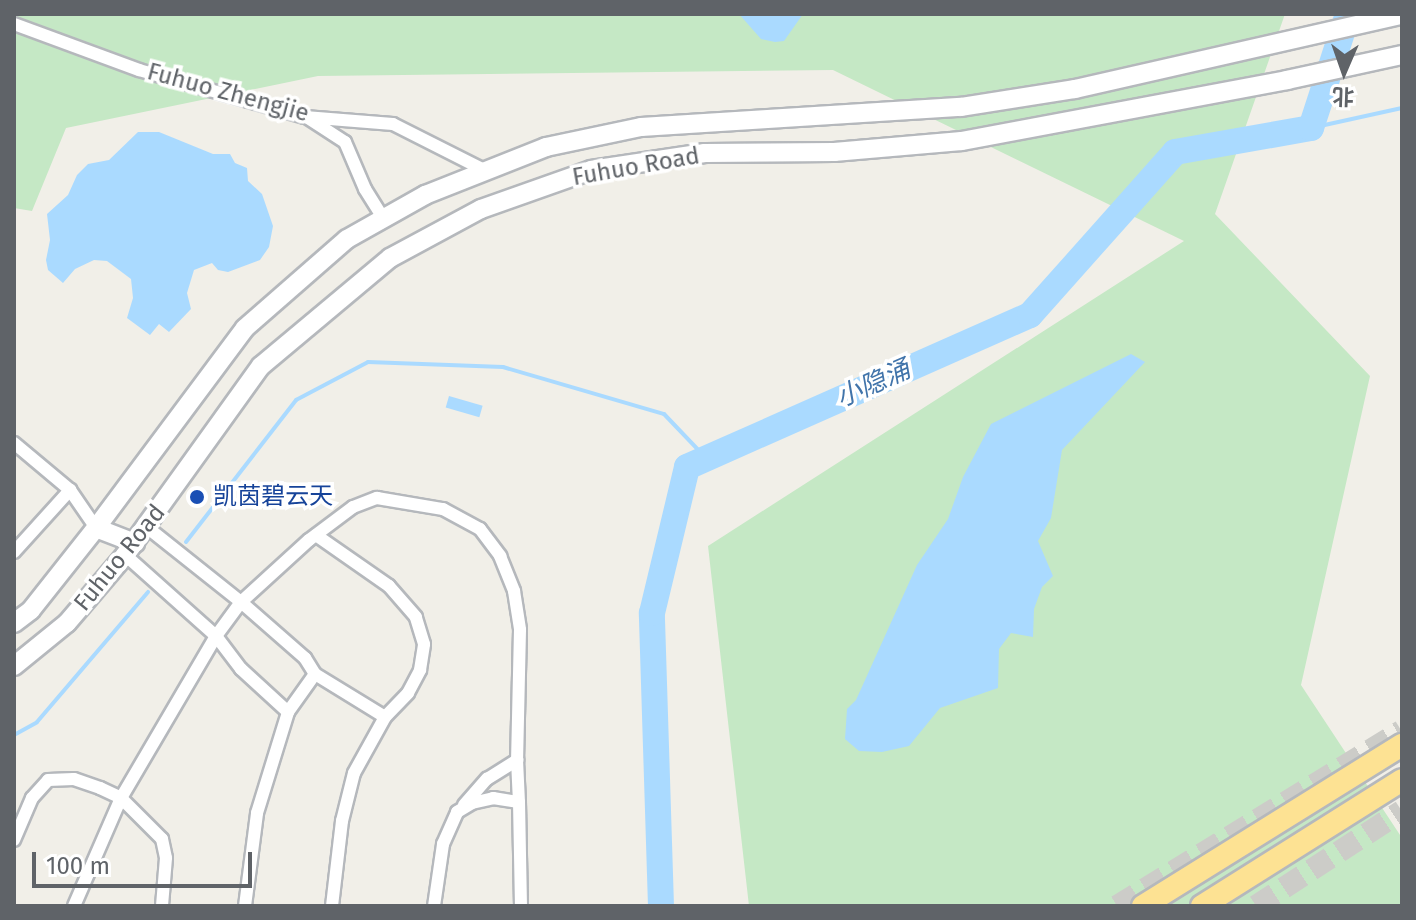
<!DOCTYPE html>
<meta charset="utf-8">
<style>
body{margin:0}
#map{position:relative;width:1416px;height:920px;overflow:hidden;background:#f1efe8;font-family:"Fira Sans","Noto Sans SC",sans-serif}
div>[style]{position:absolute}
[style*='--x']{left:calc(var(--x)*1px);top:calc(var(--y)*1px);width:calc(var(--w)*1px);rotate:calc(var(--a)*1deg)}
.green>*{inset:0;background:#c5e8c5}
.water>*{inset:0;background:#aadaff;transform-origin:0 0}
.stream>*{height:4px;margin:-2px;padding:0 2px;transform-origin:2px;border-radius:2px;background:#aadaff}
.river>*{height:26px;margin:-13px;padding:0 13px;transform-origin:13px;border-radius:13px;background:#aadaff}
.highway-tunnel>*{height:22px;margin-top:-11px;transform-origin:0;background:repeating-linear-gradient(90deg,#ccccc8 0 22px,transparent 0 33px)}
.roads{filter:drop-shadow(2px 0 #b5b8bc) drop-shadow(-2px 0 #b5b8bc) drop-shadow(0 2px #b5b8bc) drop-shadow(0 -2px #b5b8bc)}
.street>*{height:12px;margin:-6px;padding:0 6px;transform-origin:6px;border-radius:6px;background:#fff}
.secondary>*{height:18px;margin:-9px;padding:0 9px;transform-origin:9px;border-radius:9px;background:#fff}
.highway>*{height:22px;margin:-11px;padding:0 11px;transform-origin:11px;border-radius:11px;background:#fde293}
.dots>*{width:22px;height:22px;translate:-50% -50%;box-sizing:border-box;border:4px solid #fff;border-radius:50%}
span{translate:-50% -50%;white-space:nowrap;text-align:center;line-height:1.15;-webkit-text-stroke:7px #fff;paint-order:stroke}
.street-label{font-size:24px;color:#5f6368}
.transit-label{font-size:24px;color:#164399}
.left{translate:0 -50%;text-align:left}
.water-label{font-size:26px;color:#4174aa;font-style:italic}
.frame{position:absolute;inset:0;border:16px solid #5f6368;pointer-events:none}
.north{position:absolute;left:1304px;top:32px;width:80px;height:80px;-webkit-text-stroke:6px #fff;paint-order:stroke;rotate:182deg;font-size:22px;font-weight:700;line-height:32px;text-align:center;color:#5f6368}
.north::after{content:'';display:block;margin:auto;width:28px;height:36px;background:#5f6368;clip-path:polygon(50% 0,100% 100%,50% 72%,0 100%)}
.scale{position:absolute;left:32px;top:852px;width:220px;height:36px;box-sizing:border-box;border:4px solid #5f6368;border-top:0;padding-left:10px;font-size:24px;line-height:28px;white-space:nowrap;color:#5f6368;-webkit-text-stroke:6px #fff;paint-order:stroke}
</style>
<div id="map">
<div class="green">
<i style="clip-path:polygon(14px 14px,1285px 14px,1215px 214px,1370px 376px,1301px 685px,1402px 838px,1402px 906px,749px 906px,708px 546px,1184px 241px,833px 70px,318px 76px,66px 128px,32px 211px,14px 208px)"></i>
</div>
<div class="water">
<i style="clip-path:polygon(739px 14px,803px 14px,784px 41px,775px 42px,761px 39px)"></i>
<i style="clip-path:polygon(138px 132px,159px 132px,213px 154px,230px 154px,235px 163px,247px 168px,248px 181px,262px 194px,273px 226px,269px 247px,260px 260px,228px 272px,218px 270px,212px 263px,194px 270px,187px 293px,191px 309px,169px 332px,159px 324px,150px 335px,127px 318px,133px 298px,131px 279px,107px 261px,94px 260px,75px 269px,63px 283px,48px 270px,46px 260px,50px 240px,47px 214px,68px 195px,77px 175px,88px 164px,109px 160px)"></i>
<i style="clip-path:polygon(1131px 354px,1145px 362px,1062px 450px,1051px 518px,1038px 541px,1053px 576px,1042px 587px,1034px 609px,1033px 637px,1011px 633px,999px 649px,998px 688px,940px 708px,909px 746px,882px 752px,859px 751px,845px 739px,847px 709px,856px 700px,917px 565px,948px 519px,963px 477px,991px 424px)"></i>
<i style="left:449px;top:396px;width:35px;height:12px;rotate:16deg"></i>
</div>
<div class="stream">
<i style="--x:1311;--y:128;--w:93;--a:-12.4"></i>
<i style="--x:186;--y:542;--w:180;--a:-52.2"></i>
<i style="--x:296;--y:400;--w:81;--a:-27.8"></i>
<i style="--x:368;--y:362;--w:135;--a:2.1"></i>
<i style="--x:503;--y:367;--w:168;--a:16.3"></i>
<i style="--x:664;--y:414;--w:59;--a:46.4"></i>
<i style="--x:14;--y:735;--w:26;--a:-29"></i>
<i style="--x:37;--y:722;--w:171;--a:-49.5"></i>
</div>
<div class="river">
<i style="--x:661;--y:906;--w:293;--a:-91.8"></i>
<i style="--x:652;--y:613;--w:150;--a:-76.5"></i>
<i style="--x:687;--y:467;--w:375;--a:-23.9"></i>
<i style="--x:1030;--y:315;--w:218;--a:-48.3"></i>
<i style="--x:1175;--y:152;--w:138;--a:-10"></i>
<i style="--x:1311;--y:128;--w:120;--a:-72"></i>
</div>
<div class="highway-tunnel">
<i style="--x:1117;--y:906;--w:334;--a:-31.6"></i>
<i style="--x:1256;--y:906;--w:174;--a:-33.1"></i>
</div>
<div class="roads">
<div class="street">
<i style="--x:14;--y:24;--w:133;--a:20.2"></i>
<i style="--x:139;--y:70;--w:173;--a:15.8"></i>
<i style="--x:305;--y:117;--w:88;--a:4.5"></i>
<i style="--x:393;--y:124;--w:104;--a:26.8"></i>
<i style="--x:308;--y:118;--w:44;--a:33"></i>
<i style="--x:345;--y:142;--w:51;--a:66.9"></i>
<i style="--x:365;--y:189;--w:32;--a:58"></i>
<i style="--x:14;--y:443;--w:73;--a:40"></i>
<i style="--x:70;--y:490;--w:46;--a:55.6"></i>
<i style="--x:148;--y:528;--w:119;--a:38.5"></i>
<i style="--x:241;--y:602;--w:92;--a:-42.4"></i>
<i style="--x:309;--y:540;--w:55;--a:-36.9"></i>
<i style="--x:353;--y:507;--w:26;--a:-21"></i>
<i style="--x:377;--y:498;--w:67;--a:9.5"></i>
<i style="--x:443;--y:509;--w:42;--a:28.4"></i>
<i style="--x:480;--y:529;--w:34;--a:53"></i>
<i style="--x:500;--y:556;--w:38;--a:68"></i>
<i style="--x:514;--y:591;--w:39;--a:81"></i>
<i style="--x:520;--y:630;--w:130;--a:91.3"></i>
<i style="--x:14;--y:552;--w:84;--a:-47.9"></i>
<i style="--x:241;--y:602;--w:85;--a:41.2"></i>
<i style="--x:305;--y:658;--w:19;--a:58"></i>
<i style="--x:315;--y:674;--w:47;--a:125.4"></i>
<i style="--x:288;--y:712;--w:64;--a:-137.5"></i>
<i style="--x:241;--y:669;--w:41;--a:-127.1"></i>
<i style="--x:216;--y:636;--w:42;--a:-53.7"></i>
<i style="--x:315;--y:674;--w:82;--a:31.6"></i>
<i style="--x:385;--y:717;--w:33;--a:-46"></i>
<i style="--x:408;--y:693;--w:26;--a:-62"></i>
<i style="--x:420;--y:670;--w:26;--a:-81"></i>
<i style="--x:424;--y:644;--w:28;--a:-107"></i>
<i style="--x:416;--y:617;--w:41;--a:-131.1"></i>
<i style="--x:389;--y:586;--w:89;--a:-145.1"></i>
<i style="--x:464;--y:805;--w:35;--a:-49"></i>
<i style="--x:487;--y:779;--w:36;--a:-32"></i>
<i style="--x:517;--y:760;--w:42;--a:87.3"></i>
<i style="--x:14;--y:840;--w:46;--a:-66.8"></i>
<i style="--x:32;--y:798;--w:24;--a:-48"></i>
<i style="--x:48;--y:780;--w:26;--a:-2"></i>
<i style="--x:74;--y:779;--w:28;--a:19"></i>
<i style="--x:100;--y:788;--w:23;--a:25"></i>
<i style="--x:121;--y:798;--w:58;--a:45"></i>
<i style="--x:162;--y:839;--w:19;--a:78"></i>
<i style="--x:166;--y:858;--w:48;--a:94.8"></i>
<i style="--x:74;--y:906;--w:118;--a:-66.5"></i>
<i style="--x:121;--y:798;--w:188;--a:-59.6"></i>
<i style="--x:216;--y:636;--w:122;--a:-138.3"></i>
<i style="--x:245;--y:906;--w:94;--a:-82.6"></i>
<i style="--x:257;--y:813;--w:106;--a:-72.9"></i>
<i style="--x:332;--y:906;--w:86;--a:-83.3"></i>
<i style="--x:342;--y:821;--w:49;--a:-76"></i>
<i style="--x:354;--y:773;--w:64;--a:-61"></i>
<i style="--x:434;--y:906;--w:63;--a:-81.7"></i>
<i style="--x:443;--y:844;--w:35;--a:-66"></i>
<i style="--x:457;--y:812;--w:17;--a:-31"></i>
<i style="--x:472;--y:803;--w:22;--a:-13"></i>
<i style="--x:493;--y:798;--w:26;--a:9"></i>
<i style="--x:519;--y:802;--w:104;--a:88.9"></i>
</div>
<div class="secondary">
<i style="--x:96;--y:528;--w:42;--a:21"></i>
<i style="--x:14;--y:623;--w:21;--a:-37"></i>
<i style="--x:31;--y:610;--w:105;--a:-51.6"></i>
<i style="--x:96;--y:528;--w:249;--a:-53.3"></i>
<i style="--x:245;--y:328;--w:135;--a:-41.1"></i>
<i style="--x:347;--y:239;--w:90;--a:-29.4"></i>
<i style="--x:425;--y:195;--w:130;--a:-21.6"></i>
<i style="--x:546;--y:147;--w:97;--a:-11.9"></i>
<i style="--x:641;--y:127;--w:321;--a:-3.6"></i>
<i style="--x:961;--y:107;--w:115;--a:-9"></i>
<i style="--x:1075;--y:89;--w:335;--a:-12.8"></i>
<i style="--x:14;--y:666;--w:68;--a:-39.1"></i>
<i style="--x:67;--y:623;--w:89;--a:-49.5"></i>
<i style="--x:125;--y:555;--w:233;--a:-54.3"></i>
<i style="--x:261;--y:366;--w:168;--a:-39.9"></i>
<i style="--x:390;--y:258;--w:103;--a:-28.3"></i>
<i style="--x:481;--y:209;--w:117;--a:-19.5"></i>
<i style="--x:591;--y:170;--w:115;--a:-8.5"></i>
<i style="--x:705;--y:153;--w:129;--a:-0.4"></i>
<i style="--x:834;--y:152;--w:128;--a:-4.9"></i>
<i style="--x:962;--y:141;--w:331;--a:-10.6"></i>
<i style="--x:1287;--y:80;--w:118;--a:-12.3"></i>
</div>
<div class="highway">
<i style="--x:1143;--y:906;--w:305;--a:-31.9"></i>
<i style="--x:1202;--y:906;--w:236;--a:-32.2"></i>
</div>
</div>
<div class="dots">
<i style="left:197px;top:497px;background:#1a4fb4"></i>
</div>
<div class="street-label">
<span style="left:228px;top:93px;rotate:15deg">Fuhuo Zhengjie</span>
<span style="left:636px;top:167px;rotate:-10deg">Fuhuo Road</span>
<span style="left:120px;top:558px;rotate:-51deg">Fuhuo Road</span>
</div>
<div class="transit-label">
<span class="left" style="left:213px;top:497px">凯茵碧云天</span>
</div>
<div class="water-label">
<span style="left:873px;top:384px;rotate:-24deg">小隐涌</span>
</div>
<div class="frame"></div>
<div class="north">北</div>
<div class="scale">100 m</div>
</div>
